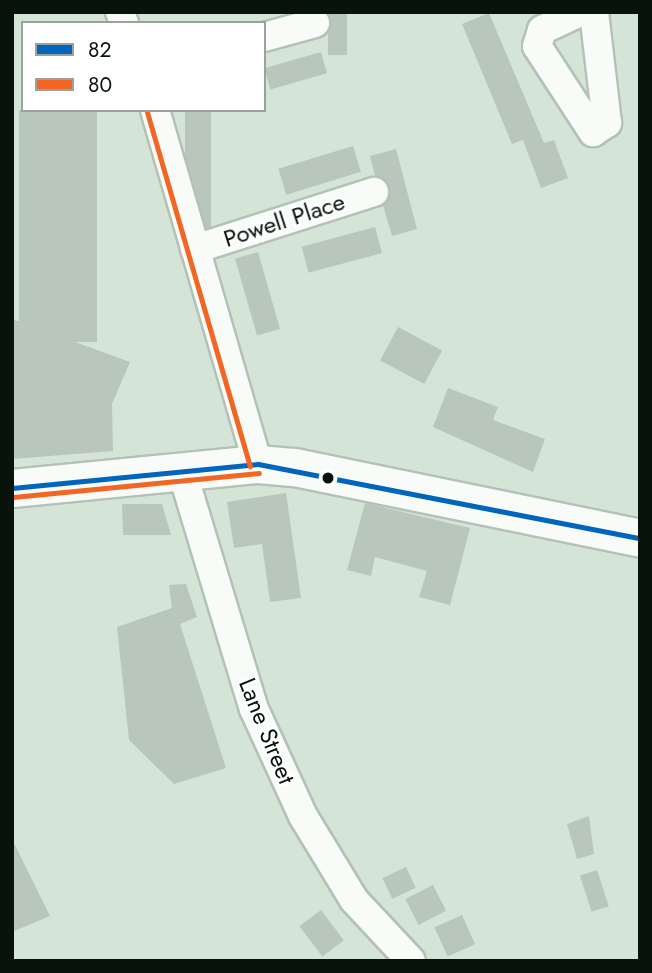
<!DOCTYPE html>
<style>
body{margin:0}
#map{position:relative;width:652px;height:973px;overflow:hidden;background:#d4e5d8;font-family:Jost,sans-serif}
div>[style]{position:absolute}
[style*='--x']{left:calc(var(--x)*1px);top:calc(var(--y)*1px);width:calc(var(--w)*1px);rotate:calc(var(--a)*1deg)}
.building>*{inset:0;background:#b8c6bc;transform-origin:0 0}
.roads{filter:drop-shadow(2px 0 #b4c1b7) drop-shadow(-2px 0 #b4c1b7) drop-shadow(0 2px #b4c1b7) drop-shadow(0 -2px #b4c1b7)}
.minor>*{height:28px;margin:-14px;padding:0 14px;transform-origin:14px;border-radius:14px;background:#f9fbf9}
.major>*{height:37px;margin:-18.5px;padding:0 18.5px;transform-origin:18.5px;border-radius:18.5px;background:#f9fbf9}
.bus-1>*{height:5px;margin:-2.5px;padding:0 2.5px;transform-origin:2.5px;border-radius:2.5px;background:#0065bd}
.bus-2>*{height:5px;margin:-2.5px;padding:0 2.5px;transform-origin:2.5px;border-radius:2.5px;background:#f26522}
.dots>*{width:19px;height:19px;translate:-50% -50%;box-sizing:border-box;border:4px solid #fff;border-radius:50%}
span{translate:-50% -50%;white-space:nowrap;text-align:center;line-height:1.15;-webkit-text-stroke:5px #fff;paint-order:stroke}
.street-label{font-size:24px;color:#08130b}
.frame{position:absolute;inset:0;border:14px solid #08130b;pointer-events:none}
.legend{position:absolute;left:21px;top:21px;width:245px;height:91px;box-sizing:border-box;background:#fff;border:2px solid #9ca19d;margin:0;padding:9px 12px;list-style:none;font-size:21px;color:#08130b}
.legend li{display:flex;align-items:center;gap:14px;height:35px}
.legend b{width:35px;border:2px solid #9ca19d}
</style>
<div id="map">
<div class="building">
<i style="left:328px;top:12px;width:19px;height:43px"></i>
<i style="clip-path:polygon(489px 13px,544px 143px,554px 140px,568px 178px,541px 188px,523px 140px,512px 144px,462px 24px)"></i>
<i style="left:321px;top:52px;width:22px;height:59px;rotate:74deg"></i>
<i style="left:19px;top:110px;width:78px;height:232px"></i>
<i style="left:185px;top:110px;width:26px;height:119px"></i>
<i style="left:353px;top:146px;width:27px;height:78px;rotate:73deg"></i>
<i style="clip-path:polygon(396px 149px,417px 229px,392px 236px,383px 205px,390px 188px,375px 176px,370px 156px)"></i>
<i style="left:375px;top:227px;width:27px;height:76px;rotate:75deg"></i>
<i style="left:258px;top:252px;width:80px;height:24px;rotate:74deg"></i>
<i style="clip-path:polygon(12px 319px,130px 362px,112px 404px,113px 451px,12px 459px)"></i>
<i style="left:398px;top:327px;width:50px;height:38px;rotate:28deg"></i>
<i style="clip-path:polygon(448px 388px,498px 407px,493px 420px,545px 439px,533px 472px,433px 427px)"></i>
<i style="clip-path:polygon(286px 493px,301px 598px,270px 602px,262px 544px,234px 548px,227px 502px)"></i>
<i style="clip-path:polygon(365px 503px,470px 528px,450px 605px,419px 597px,427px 571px,375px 557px,371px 576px,347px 570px)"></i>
<i style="clip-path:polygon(122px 504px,162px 504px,171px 535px,123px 535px)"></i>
<i style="clip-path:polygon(186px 584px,197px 617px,180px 624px,226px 768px,174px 784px,129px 740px,117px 627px,172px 608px,169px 585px)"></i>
<i style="clip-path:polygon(589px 816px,594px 854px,577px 859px,567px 824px)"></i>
<i style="clip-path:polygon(12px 839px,50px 916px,12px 932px)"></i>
<i style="left:406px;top:867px;width:23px;height:26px;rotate:65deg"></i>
<i style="left:597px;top:870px;width:38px;height:18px;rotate:72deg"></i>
<i style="left:433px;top:885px;width:29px;height:31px;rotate:63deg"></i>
<i style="left:321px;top:910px;width:38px;height:27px;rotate:53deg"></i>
<i style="left:462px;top:915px;width:32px;height:30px;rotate:66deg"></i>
</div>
<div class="roads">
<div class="minor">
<i style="--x:120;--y:12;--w:12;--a:70"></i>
<i style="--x:580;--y:12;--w:42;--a:154.7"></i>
<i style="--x:542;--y:30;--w:17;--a:107"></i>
<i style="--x:537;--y:46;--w:103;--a:56.9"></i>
<i style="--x:593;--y:132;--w:17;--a:-33"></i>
<i style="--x:607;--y:123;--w:112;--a:-96.7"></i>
<i style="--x:264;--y:37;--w:53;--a:-15.4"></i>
<i style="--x:155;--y:110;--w:369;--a:73.8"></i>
<i style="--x:195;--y:249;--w:188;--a:-17.7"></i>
<i style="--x:182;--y:471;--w:249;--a:73.2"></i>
<i style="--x:254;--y:709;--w:118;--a:65.4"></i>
<i style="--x:303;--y:816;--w:98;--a:58.7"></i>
<i style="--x:354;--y:900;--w:83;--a:46.9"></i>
</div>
<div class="major">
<i style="--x:12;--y:488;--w:247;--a:-5.6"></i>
<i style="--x:258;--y:464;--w:37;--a:5"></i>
<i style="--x:295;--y:467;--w:352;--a:11.6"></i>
</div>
</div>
<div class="bus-1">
<i style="--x:12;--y:488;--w:247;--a:-5.6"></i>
<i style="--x:258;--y:464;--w:389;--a:11"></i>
</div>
<div class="bus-2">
<i style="--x:147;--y:112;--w:369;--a:73.8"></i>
<i style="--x:13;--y:497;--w:247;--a:-5.6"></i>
</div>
<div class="dots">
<i style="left:328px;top:478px;background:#08130b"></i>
</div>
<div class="street-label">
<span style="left:284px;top:220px;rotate:-18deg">Powell Place</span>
<span style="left:267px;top:731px;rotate:68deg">Lane Street</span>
</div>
<div class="frame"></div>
<ul class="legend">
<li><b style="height:9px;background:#0065bd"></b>82</li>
<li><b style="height:9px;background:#f26522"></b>80</li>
</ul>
</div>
